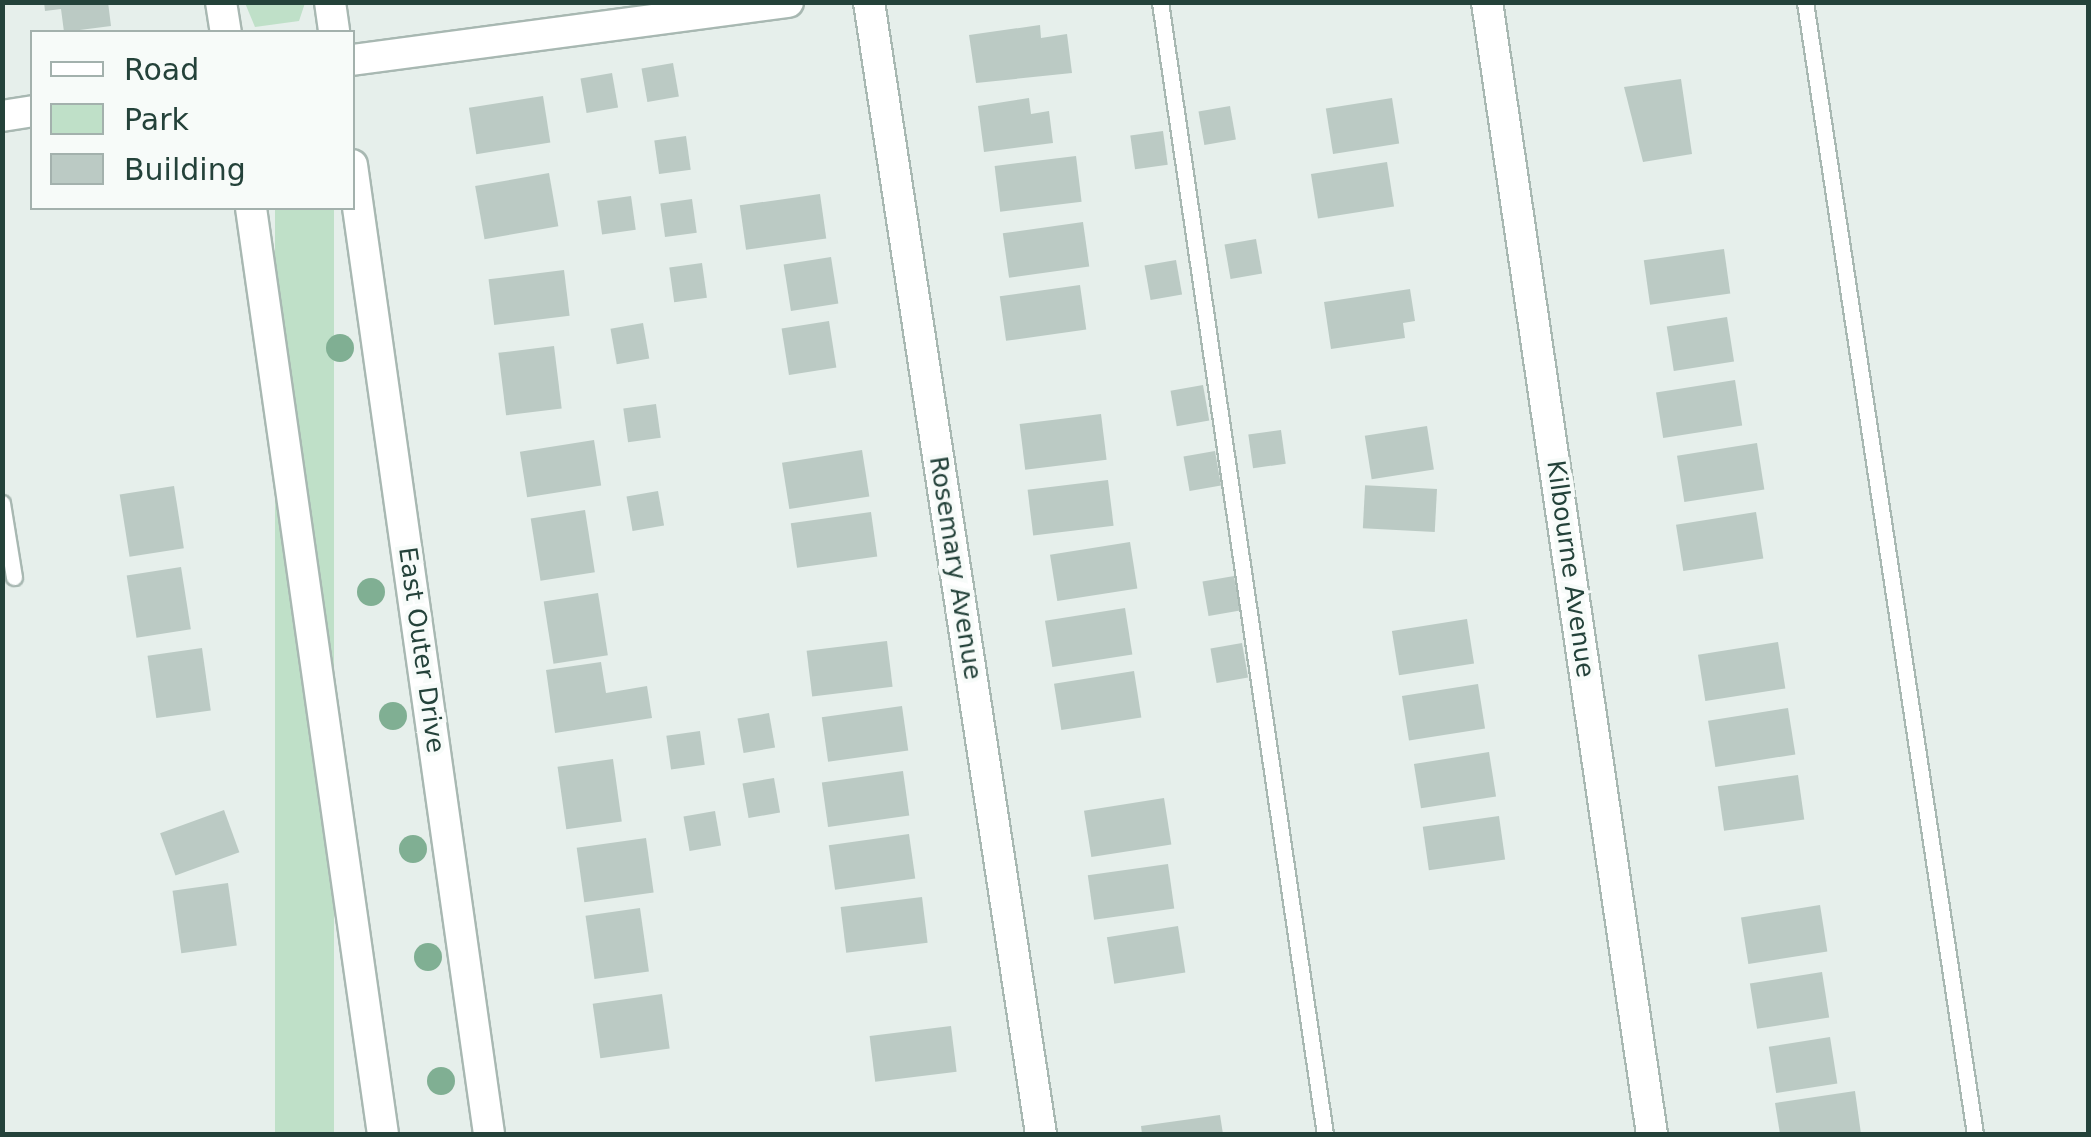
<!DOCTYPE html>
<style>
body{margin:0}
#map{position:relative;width:2091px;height:1137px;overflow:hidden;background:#e6efeb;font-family:"DejaVu Sans",sans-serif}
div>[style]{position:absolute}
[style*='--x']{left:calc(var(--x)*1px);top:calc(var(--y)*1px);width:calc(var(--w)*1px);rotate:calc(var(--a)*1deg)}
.green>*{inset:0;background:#bfe0c8;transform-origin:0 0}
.building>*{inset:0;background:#bbcac4;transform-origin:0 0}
.roads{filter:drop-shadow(2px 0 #a8b8b2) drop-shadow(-2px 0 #a8b8b2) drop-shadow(0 2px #a8b8b2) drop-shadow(0 -2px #a8b8b2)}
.service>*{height:15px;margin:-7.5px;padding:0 7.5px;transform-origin:7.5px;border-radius:7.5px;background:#fff}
.minor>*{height:30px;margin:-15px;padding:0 15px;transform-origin:15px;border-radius:15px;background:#fff}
.tertiary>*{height:30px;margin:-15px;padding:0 15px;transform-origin:15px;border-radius:15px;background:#fff}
.trees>*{width:28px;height:28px;margin:-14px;border-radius:50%;background:#80af93}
span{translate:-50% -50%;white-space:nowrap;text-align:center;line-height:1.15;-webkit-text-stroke:8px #f7fbf9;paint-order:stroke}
.street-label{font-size:25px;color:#24423a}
.frame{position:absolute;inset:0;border:5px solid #24423a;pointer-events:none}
.legend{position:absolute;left:30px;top:30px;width:325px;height:180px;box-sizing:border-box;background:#f7fbf9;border:2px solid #a3b1ad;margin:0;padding:12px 18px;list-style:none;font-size:30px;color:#24423a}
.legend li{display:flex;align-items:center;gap:20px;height:50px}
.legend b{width:50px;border:2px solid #a3b1ad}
</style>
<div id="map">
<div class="green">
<i style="clip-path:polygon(245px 3px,245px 2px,305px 3px,299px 21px,255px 27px)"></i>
<i style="left:275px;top:208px;width:59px;height:935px"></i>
</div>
<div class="building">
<i style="clip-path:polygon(44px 2px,108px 2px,111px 26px,64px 32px,61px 9px,45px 11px)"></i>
<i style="clip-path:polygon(1040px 25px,1041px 38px,1067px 34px,1072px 73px,976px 83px,969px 35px)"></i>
<i style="left:673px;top:63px;width:34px;height:32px;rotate:80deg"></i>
<i style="left:612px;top:73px;width:35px;height:32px;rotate:80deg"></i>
<i style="clip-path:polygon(1681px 79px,1692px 154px,1643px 162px,1624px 87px)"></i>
<i style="left:543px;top:96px;width:47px;height:75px;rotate:81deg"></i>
<i style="clip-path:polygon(1029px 98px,1031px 114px,1049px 111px,1053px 143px,984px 152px,978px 106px)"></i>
<i style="left:1392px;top:98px;width:46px;height:67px;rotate:81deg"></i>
<i style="left:1230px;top:106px;width:34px;height:32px;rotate:80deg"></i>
<i style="left:1163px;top:131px;width:34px;height:33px;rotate:82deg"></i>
<i style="left:686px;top:136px;width:34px;height:32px;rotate:82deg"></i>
<i style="left:1076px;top:156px;width:46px;height:82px;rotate:83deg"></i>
<i style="left:1387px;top:162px;width:45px;height:77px;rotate:81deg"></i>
<i style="left:549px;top:173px;width:54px;height:75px;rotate:80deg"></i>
<i style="left:820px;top:194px;width:45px;height:81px;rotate:82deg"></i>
<i style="left:631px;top:196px;width:34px;height:34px;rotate:82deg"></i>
<i style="left:692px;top:199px;width:34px;height:32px;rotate:82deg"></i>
<i style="left:1083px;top:222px;width:45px;height:81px;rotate:82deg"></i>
<i style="left:1256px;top:239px;width:35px;height:32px;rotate:80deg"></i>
<i style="left:1724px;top:249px;width:45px;height:81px;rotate:82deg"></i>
<i style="left:831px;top:257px;width:47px;height:48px;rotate:81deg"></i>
<i style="left:1176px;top:260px;width:35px;height:32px;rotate:80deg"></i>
<i style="left:702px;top:263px;width:35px;height:33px;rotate:82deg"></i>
<i style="left:564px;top:270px;width:46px;height:76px;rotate:83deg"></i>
<i style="left:1080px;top:285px;width:45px;height:81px;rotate:82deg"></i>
<i style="clip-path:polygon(1410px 289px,1415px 321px,1403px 323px,1405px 338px,1331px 349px,1324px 302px)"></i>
<i style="left:1727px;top:317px;width:45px;height:61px;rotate:81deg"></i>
<i style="left:829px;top:321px;width:47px;height:48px;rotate:81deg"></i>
<i style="left:643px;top:323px;width:36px;height:33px;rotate:80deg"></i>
<i style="left:554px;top:346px;width:63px;height:56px;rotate:83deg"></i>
<i style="left:1735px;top:380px;width:46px;height:80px;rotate:81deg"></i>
<i style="left:1203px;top:385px;width:36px;height:33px;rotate:80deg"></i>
<i style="left:656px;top:404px;width:34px;height:33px;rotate:82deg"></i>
<i style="left:1101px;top:414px;width:46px;height:82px;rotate:83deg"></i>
<i style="left:1427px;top:426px;width:44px;height:63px;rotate:81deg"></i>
<i style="left:1281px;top:430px;width:34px;height:33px;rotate:82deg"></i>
<i style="left:594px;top:440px;width:46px;height:75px;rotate:81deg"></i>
<i style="left:1757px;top:443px;width:47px;height:81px;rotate:81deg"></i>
<i style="left:862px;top:450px;width:47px;height:81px;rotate:81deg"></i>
<i style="left:1215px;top:451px;width:35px;height:32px;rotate:80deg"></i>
<i style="left:1108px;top:480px;width:46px;height:81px;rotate:83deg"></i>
<i style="left:174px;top:486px;width:63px;height:55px;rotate:81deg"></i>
<i style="left:1437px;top:489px;width:43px;height:72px;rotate:93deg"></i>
<i style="left:658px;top:491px;width:35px;height:32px;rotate:80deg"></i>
<i style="left:585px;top:510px;width:63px;height:55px;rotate:81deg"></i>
<i style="left:871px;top:512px;width:45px;height:81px;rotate:82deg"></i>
<i style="left:1756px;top:512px;width:47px;height:81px;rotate:81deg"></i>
<i style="left:1130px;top:542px;width:47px;height:81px;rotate:81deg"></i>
<i style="left:181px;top:567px;width:63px;height:55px;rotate:81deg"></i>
<i style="left:1234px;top:576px;width:35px;height:32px;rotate:80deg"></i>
<i style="left:598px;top:593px;width:63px;height:55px;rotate:81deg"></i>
<i style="left:1125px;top:608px;width:47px;height:81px;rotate:81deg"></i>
<i style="left:1467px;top:619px;width:45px;height:76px;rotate:81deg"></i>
<i style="left:887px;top:641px;width:46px;height:81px;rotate:83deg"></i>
<i style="left:1778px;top:642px;width:47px;height:81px;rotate:81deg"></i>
<i style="left:1242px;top:643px;width:35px;height:32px;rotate:80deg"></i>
<i style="left:202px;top:648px;width:63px;height:55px;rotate:82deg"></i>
<i style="clip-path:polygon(601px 662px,606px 693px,647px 686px,652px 718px,555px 733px,546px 670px)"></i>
<i style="left:1134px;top:671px;width:47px;height:81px;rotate:81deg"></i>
<i style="left:1478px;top:684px;width:45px;height:77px;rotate:81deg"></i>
<i style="left:902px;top:706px;width:45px;height:81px;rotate:82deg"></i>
<i style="left:1788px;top:708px;width:47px;height:81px;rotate:81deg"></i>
<i style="left:769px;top:713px;width:35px;height:32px;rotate:80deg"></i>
<i style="left:700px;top:731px;width:34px;height:34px;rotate:82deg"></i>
<i style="left:1489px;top:752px;width:45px;height:76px;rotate:81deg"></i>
<i style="left:613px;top:759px;width:63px;height:56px;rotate:82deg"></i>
<i style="left:903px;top:771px;width:45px;height:82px;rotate:82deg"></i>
<i style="left:1798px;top:775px;width:45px;height:81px;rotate:82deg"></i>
<i style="left:774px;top:778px;width:35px;height:32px;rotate:80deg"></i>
<i style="left:1164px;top:798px;width:47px;height:81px;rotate:81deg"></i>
<i style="left:224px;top:810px;width:45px;height:68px;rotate:70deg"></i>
<i style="left:715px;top:811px;width:35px;height:32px;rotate:80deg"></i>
<i style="left:1499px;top:816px;width:44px;height:77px;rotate:82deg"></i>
<i style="left:909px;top:834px;width:45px;height:81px;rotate:82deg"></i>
<i style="left:646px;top:838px;width:55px;height:70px;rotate:82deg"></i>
<i style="left:1168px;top:864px;width:45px;height:81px;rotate:82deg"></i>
<i style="left:228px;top:883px;width:63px;height:56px;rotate:82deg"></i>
<i style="left:922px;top:897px;width:46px;height:82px;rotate:83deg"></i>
<i style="left:1820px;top:905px;width:47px;height:80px;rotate:81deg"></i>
<i style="left:640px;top:908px;width:64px;height:55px;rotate:82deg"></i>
<i style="left:1178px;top:926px;width:47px;height:72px;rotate:81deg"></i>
<i style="left:1822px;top:972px;width:46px;height:73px;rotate:81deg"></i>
<i style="left:662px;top:994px;width:55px;height:70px;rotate:82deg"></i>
<i style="left:951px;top:1026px;width:46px;height:82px;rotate:83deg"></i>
<i style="left:1830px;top:1037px;width:47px;height:62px;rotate:81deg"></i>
<i style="clip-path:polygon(1855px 1091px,1861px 1134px,1780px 1134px,1775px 1103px)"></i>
<i style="clip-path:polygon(1220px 1115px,1223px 1134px,1142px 1134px,1141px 1126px)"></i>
</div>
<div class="roads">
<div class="service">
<i style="--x:1160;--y:2;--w:1144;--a:81.71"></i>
<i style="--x:1805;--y:2;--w:1145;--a:81.46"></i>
<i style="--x:2;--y:503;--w:75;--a:80.8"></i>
</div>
<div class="minor">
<i style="--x:869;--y:2;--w:1145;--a:81.36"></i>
<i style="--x:1487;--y:2;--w:1144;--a:81.71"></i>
<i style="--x:352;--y:60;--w:440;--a:-7.6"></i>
<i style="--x:2;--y:116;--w:30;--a:-9"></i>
</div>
<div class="tertiary">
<i style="--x:221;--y:2;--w:30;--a:81"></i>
<i style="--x:330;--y:2;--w:30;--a:82"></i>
<i style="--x:352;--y:165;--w:979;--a:81.95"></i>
<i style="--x:251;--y:208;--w:935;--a:81.89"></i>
</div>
</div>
<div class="trees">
<i style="left:340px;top:348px"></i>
<i style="left:371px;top:592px"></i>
<i style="left:393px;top:716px"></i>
<i style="left:413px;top:849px"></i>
<i style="left:428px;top:957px"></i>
<i style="left:441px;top:1081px"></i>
</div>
<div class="street-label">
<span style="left:955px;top:568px;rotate:81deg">Rosemary Avenue</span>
<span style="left:1570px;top:569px;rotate:82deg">Kilbourne Avenue</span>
<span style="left:421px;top:650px;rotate:82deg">East Outer Drive</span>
</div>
<div class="frame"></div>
<ul class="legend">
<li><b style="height:12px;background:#fff"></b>Road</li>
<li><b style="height:28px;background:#bfe0c8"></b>Park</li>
<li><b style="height:28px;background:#bbcac4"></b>Building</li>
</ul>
</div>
